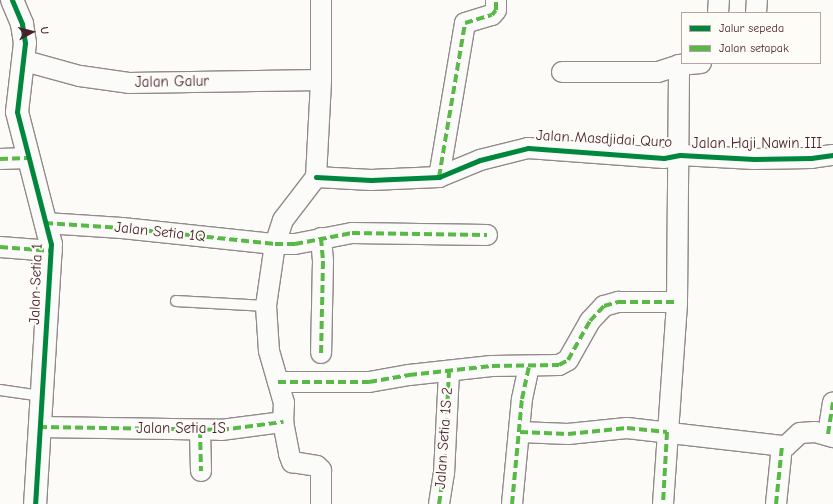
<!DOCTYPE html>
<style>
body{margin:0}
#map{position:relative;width:833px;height:504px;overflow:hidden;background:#fcfbf8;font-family:"Comic Neue",sans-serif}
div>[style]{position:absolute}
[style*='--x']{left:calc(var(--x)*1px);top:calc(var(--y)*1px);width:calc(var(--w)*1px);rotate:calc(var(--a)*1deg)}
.roads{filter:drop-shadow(1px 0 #928a8b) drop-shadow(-1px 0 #928a8b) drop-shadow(0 1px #928a8b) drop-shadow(0 -1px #928a8b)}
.service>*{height:10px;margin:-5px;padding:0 5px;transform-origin:5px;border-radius:5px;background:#fbfbf9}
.minor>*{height:20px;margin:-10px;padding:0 10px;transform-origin:10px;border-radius:10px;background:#fbfbf9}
.tertiary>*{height:22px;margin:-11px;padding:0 11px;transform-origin:11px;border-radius:11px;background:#fbfbf9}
.quiet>*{height:4px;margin-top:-2px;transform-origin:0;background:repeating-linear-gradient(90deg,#58b947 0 8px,transparent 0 12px)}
.cycleway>*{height:5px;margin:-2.5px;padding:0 2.5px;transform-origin:2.5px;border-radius:2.5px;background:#00873e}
span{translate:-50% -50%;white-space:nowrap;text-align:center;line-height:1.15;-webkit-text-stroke:4px #fdfcf7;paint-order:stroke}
.street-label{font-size:15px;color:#4a1f2b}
.legend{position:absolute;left:681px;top:12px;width:140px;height:52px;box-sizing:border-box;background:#fdfcf7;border:1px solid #b5a4a5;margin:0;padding:5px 7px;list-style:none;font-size:12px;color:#4a1f2b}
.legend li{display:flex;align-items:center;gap:8px;height:20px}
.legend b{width:20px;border:1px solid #b5a4a5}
.north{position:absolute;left:12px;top:12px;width:40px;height:40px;-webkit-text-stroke:3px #fdfcf7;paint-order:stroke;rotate:83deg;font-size:11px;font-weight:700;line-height:16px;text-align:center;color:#4a1f2b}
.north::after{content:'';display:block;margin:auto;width:14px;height:18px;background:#4a1f2b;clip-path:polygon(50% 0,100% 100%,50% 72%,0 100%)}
</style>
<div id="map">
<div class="roads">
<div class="service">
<i style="--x:176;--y:301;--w:90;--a:3.2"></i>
<i style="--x:0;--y:390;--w:41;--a:8.3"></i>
</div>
<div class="minor">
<i style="--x:718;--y:13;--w:13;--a:-86"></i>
<i style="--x:756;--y:13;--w:13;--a:-86"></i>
<i style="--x:25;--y:61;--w:57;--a:15.3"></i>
<i style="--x:80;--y:76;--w:49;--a:8.1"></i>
<i style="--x:129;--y:83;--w:192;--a:-0.9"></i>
<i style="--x:562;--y:72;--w:96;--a:0"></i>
<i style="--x:658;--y:72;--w:22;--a:-18"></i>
<i style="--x:679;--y:65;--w:22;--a:-5"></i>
<i style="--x:0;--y:159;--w:28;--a:-2"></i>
<i style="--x:316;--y:177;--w:55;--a:3.1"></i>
<i style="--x:371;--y:180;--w:68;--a:-2.5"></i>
<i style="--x:439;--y:177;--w:44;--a:-22.5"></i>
<i style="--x:480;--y:160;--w:49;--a:-14"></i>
<i style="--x:528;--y:148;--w:136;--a:4.2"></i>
<i style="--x:664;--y:158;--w:16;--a:-11"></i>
<i style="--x:680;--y:155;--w:74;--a:3.1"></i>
<i style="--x:754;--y:159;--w:57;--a:-1"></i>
<i style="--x:811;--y:158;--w:22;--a:-8"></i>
<i style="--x:316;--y:177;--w:54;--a:127.5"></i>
<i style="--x:283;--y:220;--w:25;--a:108"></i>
<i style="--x:275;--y:244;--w:63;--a:98.3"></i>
<i style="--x:266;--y:306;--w:45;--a:86.2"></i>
<i style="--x:269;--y:351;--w:54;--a:73.9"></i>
<i style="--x:284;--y:403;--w:19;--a:93"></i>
<i style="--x:283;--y:422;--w:33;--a:79"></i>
<i style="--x:289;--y:454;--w:9;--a:69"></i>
<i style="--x:292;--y:462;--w:25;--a:9"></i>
<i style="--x:317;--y:466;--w:6;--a:45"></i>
<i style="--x:321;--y:470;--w:34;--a:90"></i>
<i style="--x:316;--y:177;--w:97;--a:-87"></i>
<i style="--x:321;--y:80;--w:80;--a:-90"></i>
<i style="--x:439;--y:177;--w:156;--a:-80.4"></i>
<i style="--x:465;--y:23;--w:28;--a:-17"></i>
<i style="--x:492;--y:15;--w:6;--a:-51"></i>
<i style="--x:496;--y:10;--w:10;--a:-90"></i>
<i style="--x:45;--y:223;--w:77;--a:3.7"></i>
<i style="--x:122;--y:228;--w:154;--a:6"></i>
<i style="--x:275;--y:244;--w:20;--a:0"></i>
<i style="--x:295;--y:244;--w:58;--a:-10.9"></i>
<i style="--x:352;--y:233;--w:135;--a:0.8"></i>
<i style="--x:321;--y:238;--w:23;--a:85"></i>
<i style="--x:323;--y:261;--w:92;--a:91.2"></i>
<i style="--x:0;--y:247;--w:52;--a:4.4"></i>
<i style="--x:278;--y:382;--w:91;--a:0"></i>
<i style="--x:369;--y:382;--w:41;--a:-9.9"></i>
<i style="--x:409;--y:375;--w:83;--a:-6.2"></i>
<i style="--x:492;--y:366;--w:67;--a:-0.9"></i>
<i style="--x:559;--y:365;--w:10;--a:-29"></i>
<i style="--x:568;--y:360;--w:45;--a:-60.6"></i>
<i style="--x:590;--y:321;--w:21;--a:-47"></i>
<i style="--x:604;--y:306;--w:15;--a:-16"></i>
<i style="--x:618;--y:302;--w:59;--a:0"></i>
<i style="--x:39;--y:427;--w:182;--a:0.9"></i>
<i style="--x:221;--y:430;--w:63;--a:-7.4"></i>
<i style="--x:200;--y:430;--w:41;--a:88.6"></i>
<i style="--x:520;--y:432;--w:48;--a:2.4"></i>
<i style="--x:568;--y:434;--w:59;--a:-5.8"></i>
<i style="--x:627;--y:428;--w:156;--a:6.6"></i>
<i style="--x:782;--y:446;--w:4;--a:0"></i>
<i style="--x:786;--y:446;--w:19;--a:-43"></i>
<i style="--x:800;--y:433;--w:15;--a:-4"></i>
<i style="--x:815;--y:432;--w:19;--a:16"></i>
<i style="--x:828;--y:434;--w:32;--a:-81"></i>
<i style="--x:439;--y:504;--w:30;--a:-81"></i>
<i style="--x:444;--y:474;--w:102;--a:-87.2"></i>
<i style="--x:512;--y:504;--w:105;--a:-84.6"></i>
<i style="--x:522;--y:399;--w:34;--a:-78"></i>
<i style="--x:663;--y:504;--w:202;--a:-86"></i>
<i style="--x:677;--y:302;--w:237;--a:-89.5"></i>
<i style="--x:776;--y:504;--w:58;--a:-84.1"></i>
</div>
<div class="tertiary">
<i style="--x:12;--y:0;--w:26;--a:67"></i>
<i style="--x:22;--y:24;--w:19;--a:81"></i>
<i style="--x:25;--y:43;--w:69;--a:96.6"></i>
<i style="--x:17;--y:112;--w:136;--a:75.6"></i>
<i style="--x:51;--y:244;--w:260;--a:93.5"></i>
</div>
</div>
<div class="quiet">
<i style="--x:0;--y:159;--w:28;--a:-2"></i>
<i style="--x:439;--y:177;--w:156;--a:-80.4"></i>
<i style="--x:465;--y:23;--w:28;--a:-17"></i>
<i style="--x:492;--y:15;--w:6;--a:-51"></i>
<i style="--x:496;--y:10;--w:10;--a:-90"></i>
<i style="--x:45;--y:223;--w:77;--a:3.7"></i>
<i style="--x:122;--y:228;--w:154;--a:6"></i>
<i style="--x:275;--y:244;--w:20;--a:0"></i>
<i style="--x:295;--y:244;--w:58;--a:-10.9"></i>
<i style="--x:352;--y:233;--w:135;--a:0.8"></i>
<i style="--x:321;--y:238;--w:23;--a:85"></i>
<i style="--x:323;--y:261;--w:92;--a:91.2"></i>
<i style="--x:0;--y:247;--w:52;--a:4.4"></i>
<i style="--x:278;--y:382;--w:91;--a:0"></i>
<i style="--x:369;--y:382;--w:41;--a:-9.9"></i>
<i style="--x:409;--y:375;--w:83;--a:-6.2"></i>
<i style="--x:492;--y:366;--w:67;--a:-0.9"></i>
<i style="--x:559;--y:365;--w:10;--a:-29"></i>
<i style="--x:568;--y:360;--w:45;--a:-60.6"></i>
<i style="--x:590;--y:321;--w:21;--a:-47"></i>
<i style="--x:604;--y:306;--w:15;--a:-16"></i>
<i style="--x:618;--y:302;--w:59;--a:0"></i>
<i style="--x:39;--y:427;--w:182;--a:0.9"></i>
<i style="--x:221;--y:430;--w:63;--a:-7.4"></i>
<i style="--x:200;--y:430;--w:41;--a:88.6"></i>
<i style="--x:520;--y:432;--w:48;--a:2.4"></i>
<i style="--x:568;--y:434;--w:59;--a:-5.8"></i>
<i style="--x:627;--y:428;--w:40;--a:5.7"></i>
<i style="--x:667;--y:432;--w:72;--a:93.2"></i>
<i style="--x:828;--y:434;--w:32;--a:-81"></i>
<i style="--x:439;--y:504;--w:30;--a:-81"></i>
<i style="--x:444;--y:474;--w:102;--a:-87.2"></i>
<i style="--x:512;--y:504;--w:105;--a:-84.6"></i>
<i style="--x:522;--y:399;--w:34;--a:-78"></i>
<i style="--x:776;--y:504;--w:58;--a:-84.1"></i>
</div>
<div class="cycleway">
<i style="--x:12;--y:0;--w:26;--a:67"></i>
<i style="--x:22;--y:24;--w:19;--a:81"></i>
<i style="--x:25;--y:43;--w:69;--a:96.6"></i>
<i style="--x:17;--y:112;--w:136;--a:75.6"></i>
<i style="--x:51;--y:244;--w:260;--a:93.5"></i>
<i style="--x:316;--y:177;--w:55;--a:3.1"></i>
<i style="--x:371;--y:180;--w:68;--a:-2.5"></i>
<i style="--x:439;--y:177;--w:44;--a:-22.5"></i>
<i style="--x:480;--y:160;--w:49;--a:-14"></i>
<i style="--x:528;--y:148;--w:136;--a:4.2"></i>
<i style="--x:664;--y:158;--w:16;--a:-11"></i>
<i style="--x:680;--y:155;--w:74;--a:3.1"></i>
<i style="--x:754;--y:159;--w:57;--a:-1"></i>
<i style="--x:811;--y:158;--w:22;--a:-8"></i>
</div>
<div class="street-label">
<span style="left:172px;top:82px;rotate:-1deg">Jalan Galur</span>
<span style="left:604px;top:139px;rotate:3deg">Jalan Masdjidai Quro</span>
<span style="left:757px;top:144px">Jalan Haji Nawin III</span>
<span style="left:160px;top:232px;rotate:6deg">Jalan Setia 1Q</span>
<span style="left:36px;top:284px;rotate:-88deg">Jalan Setia 1</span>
<span style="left:181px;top:429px">Jalan Setia 1S</span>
<span style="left:444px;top:438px;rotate:-86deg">Jalan Setia 1S 2</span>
</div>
<ul class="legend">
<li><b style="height:5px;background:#00873e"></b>Jalur sepeda</li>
<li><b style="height:5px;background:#58b947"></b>Jalan setapak</li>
</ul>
<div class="north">U</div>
</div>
